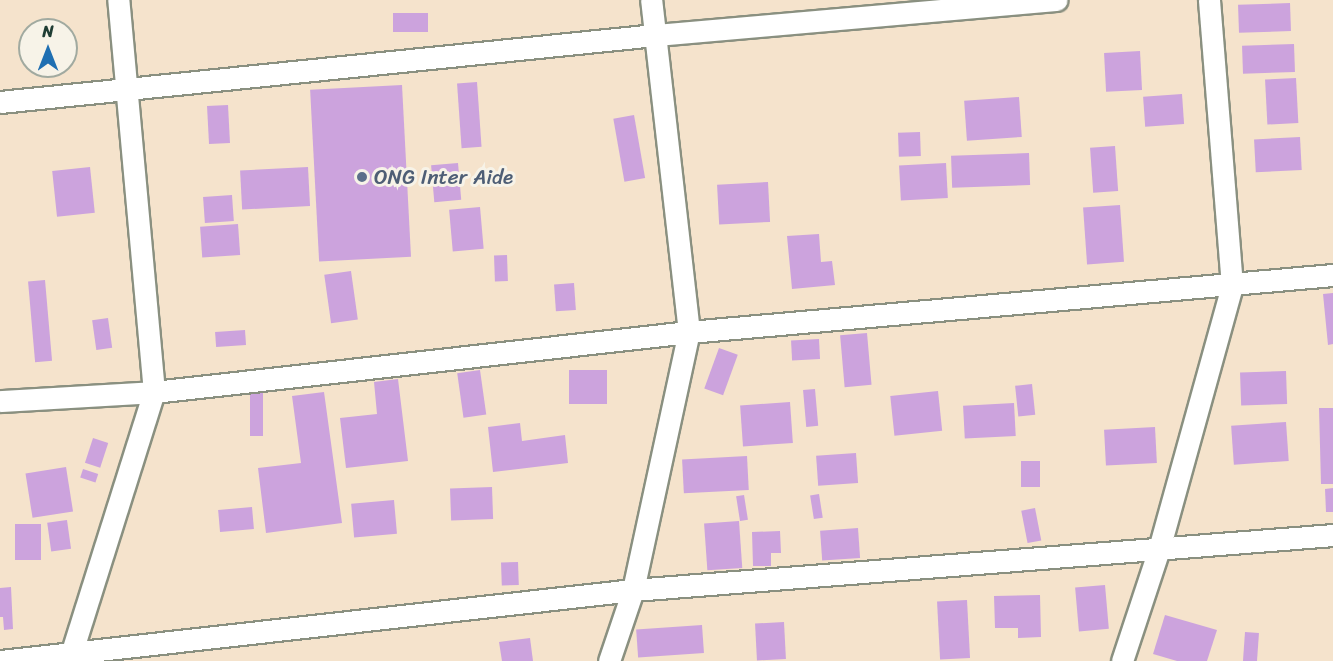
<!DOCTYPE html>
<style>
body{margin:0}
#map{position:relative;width:1333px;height:661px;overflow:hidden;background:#f5e3cc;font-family:Sriracha,sans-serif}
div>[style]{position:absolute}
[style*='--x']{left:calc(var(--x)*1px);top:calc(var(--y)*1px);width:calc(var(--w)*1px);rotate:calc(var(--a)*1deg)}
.building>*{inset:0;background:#cca3dd;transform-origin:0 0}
.roads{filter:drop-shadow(2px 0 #8a9080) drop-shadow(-2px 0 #8a9080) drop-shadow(0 2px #8a9080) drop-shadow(0 -2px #8a9080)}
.minor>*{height:21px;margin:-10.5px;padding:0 10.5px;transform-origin:10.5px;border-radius:10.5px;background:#fff}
.dots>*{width:16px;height:16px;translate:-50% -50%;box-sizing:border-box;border:3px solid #f7f3e8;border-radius:50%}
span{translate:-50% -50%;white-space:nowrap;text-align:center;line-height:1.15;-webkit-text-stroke:6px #f7f3e8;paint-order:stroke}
.service-label{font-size:21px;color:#4e5e75}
.left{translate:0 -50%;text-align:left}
.north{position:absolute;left:18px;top:18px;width:60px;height:60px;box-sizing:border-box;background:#f7f3e8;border:2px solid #a1aaa0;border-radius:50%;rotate:0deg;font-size:16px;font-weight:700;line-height:24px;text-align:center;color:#1f3d34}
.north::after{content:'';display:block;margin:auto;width:21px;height:27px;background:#1f6fb2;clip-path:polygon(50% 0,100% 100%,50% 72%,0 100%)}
</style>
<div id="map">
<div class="building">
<i style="left:1290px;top:3px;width:28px;height:52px;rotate:88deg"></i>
<i style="left:428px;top:13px;width:19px;height:35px;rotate:90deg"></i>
<i style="left:1294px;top:44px;width:28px;height:52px;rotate:88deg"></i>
<i style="left:1140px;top:51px;width:39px;height:36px;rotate:87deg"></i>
<i style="left:1296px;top:78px;width:45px;height:31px;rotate:87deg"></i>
<i style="left:477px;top:82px;width:65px;height:20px;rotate:86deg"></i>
<i style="left:402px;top:85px;width:172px;height:92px;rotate:87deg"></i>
<i style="left:1182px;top:94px;width:30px;height:39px;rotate:86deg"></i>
<i style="left:1019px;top:97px;width:40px;height:55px;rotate:86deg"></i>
<i style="left:228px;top:105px;width:38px;height:21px;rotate:87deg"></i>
<i style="left:634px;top:115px;width:64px;height:21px;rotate:80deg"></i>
<i style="left:920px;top:132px;width:24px;height:22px;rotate:88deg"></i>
<i style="left:1300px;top:137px;width:33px;height:46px;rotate:87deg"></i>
<i style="left:1115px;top:146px;width:45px;height:25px;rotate:86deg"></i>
<i style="left:1029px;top:153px;width:32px;height:78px;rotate:88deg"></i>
<i style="left:458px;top:163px;width:37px;height:27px;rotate:85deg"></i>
<i style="left:946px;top:163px;width:35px;height:47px;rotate:87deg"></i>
<i style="left:90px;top:167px;width:46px;height:38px;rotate:84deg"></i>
<i style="left:308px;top:167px;width:39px;height:68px;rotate:87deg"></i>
<i style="left:768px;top:182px;width:40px;height:51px;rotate:87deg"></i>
<i style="left:232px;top:195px;width:26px;height:29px;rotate:86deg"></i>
<i style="left:1120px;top:205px;width:57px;height:37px;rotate:86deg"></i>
<i style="left:480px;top:207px;width:42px;height:31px;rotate:85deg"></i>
<i style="left:238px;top:224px;width:31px;height:38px;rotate:86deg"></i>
<i style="clip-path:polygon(819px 234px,821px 262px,832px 261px,835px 285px,792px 289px,787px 236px)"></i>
<i style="left:507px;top:255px;width:26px;height:13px;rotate:88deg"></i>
<i style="left:351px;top:271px;width:49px;height:27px;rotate:82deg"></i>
<i style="left:45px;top:280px;width:81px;height:17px;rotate:85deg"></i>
<i style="left:574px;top:283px;width:27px;height:20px;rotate:86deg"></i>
<i style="clip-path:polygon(1333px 293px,1333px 344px,1328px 345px,1323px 294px)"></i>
<i style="left:108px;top:318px;width:30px;height:16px;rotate:82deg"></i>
<i style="left:245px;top:330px;width:15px;height:30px;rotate:86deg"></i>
<i style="left:867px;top:333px;width:52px;height:27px;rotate:85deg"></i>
<i style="left:819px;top:339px;width:20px;height:28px;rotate:87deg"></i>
<i style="left:719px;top:348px;width:20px;height:43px;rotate:20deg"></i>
<i style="left:480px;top:370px;width:45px;height:23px;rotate:82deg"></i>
<i style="left:569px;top:370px;width:38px;height:34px"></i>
<i style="left:1286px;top:371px;width:33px;height:46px;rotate:88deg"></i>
<i style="clip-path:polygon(398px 379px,408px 461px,346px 468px,340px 418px,377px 414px,374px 382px)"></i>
<i style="left:1032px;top:384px;width:31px;height:17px;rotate:84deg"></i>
<i style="left:815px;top:389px;width:37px;height:12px;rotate:85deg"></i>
<i style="left:938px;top:391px;width:40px;height:48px;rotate:84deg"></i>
<i style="clip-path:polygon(324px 392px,342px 523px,266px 533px,258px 468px,301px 463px,292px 396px)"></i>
<i style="left:250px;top:393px;width:13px;height:43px"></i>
<i style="left:790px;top:402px;width:41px;height:50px;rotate:86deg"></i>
<i style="left:1014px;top:403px;width:33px;height:51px;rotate:87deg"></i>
<i style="clip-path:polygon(1319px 408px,1333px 408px,1333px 484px,1321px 484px)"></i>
<i style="left:1286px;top:422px;width:39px;height:55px;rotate:86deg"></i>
<i style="clip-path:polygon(520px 423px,522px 441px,565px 435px,568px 463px,493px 472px,488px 427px)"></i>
<i style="left:1155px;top:427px;width:36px;height:51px;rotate:87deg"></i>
<i style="left:93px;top:438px;width:16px;height:26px;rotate:18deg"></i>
<i style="left:856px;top:453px;width:30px;height:40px;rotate:86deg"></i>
<i style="left:747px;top:456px;width:34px;height:65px;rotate:87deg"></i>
<i style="left:1021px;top:461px;width:19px;height:26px"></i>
<i style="left:66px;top:467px;width:45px;height:41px;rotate:81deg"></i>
<i style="left:83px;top:469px;width:16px;height:9px;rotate:18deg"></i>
<i style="left:492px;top:487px;width:32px;height:42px;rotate:88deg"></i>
<i style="clip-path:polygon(1333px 488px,1333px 512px,1326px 512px,1325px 489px)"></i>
<i style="left:819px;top:494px;width:24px;height:9px;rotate:81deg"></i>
<i style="left:744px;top:495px;width:25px;height:8px;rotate:81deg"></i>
<i style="left:394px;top:500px;width:34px;height:43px;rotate:85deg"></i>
<i style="left:252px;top:507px;width:22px;height:34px;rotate:85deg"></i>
<i style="left:1035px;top:508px;width:33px;height:14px;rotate:79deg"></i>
<i style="left:67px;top:520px;width:29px;height:20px;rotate:82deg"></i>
<i style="left:739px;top:521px;width:47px;height:35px;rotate:86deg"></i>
<i style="left:15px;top:524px;width:26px;height:36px"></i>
<i style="left:858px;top:528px;width:30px;height:38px;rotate:86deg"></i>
<i style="clip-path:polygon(780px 531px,781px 553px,771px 553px,771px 566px,753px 566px,752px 532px)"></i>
<i style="left:518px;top:562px;width:23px;height:17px;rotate:88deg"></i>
<i style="left:1105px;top:585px;width:44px;height:30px;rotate:85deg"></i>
<i style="clip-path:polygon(11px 587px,13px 629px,4px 630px,3px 617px,0 617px,0 588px)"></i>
<i style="clip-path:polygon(1040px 595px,1041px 637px,1018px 638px,1018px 628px,995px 628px,994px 596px)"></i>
<i style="left:967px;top:600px;width:58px;height:30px;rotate:87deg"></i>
<i style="clip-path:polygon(1165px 615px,1217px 630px,1207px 661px,1177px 661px,1153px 654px)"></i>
<i style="left:784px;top:622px;width:37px;height:29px;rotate:87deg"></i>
<i style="left:702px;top:625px;width:28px;height:66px;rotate:86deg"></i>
<i style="left:1245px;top:632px;width:14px;height:29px;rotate:4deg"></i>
<i style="clip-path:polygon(530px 638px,533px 661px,502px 661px,499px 642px)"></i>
</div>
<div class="roads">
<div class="minor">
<i style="--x:0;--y:102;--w:658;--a:-5.84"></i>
<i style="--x:655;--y:35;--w:403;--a:-5"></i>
<i style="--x:0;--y:401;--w:154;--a:-3.3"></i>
<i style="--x:154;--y:392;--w:538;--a:-6.4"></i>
<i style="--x:689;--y:332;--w:647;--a:-5.06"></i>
<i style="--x:1;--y:661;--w:636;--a:-6.41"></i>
<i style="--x:633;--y:590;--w:702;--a:-4.49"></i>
<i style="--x:69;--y:661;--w:282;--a:-72.5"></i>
<i style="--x:154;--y:392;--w:394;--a:-95.2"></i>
<i style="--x:609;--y:661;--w:75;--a:-71.3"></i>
<i style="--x:633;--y:590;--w:264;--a:-77.8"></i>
<i style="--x:689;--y:332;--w:334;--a:-96.5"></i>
<i style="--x:1122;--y:661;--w:118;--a:-71.7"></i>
<i style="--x:1159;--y:549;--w:273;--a:-74.5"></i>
<i style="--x:1232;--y:286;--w:287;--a:-94.6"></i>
</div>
</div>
<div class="dots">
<i style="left:362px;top:177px;background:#5c6f8a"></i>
</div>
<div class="service-label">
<span class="left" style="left:374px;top:177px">ONG Inter Aide</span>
</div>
<div class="north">N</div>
</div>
